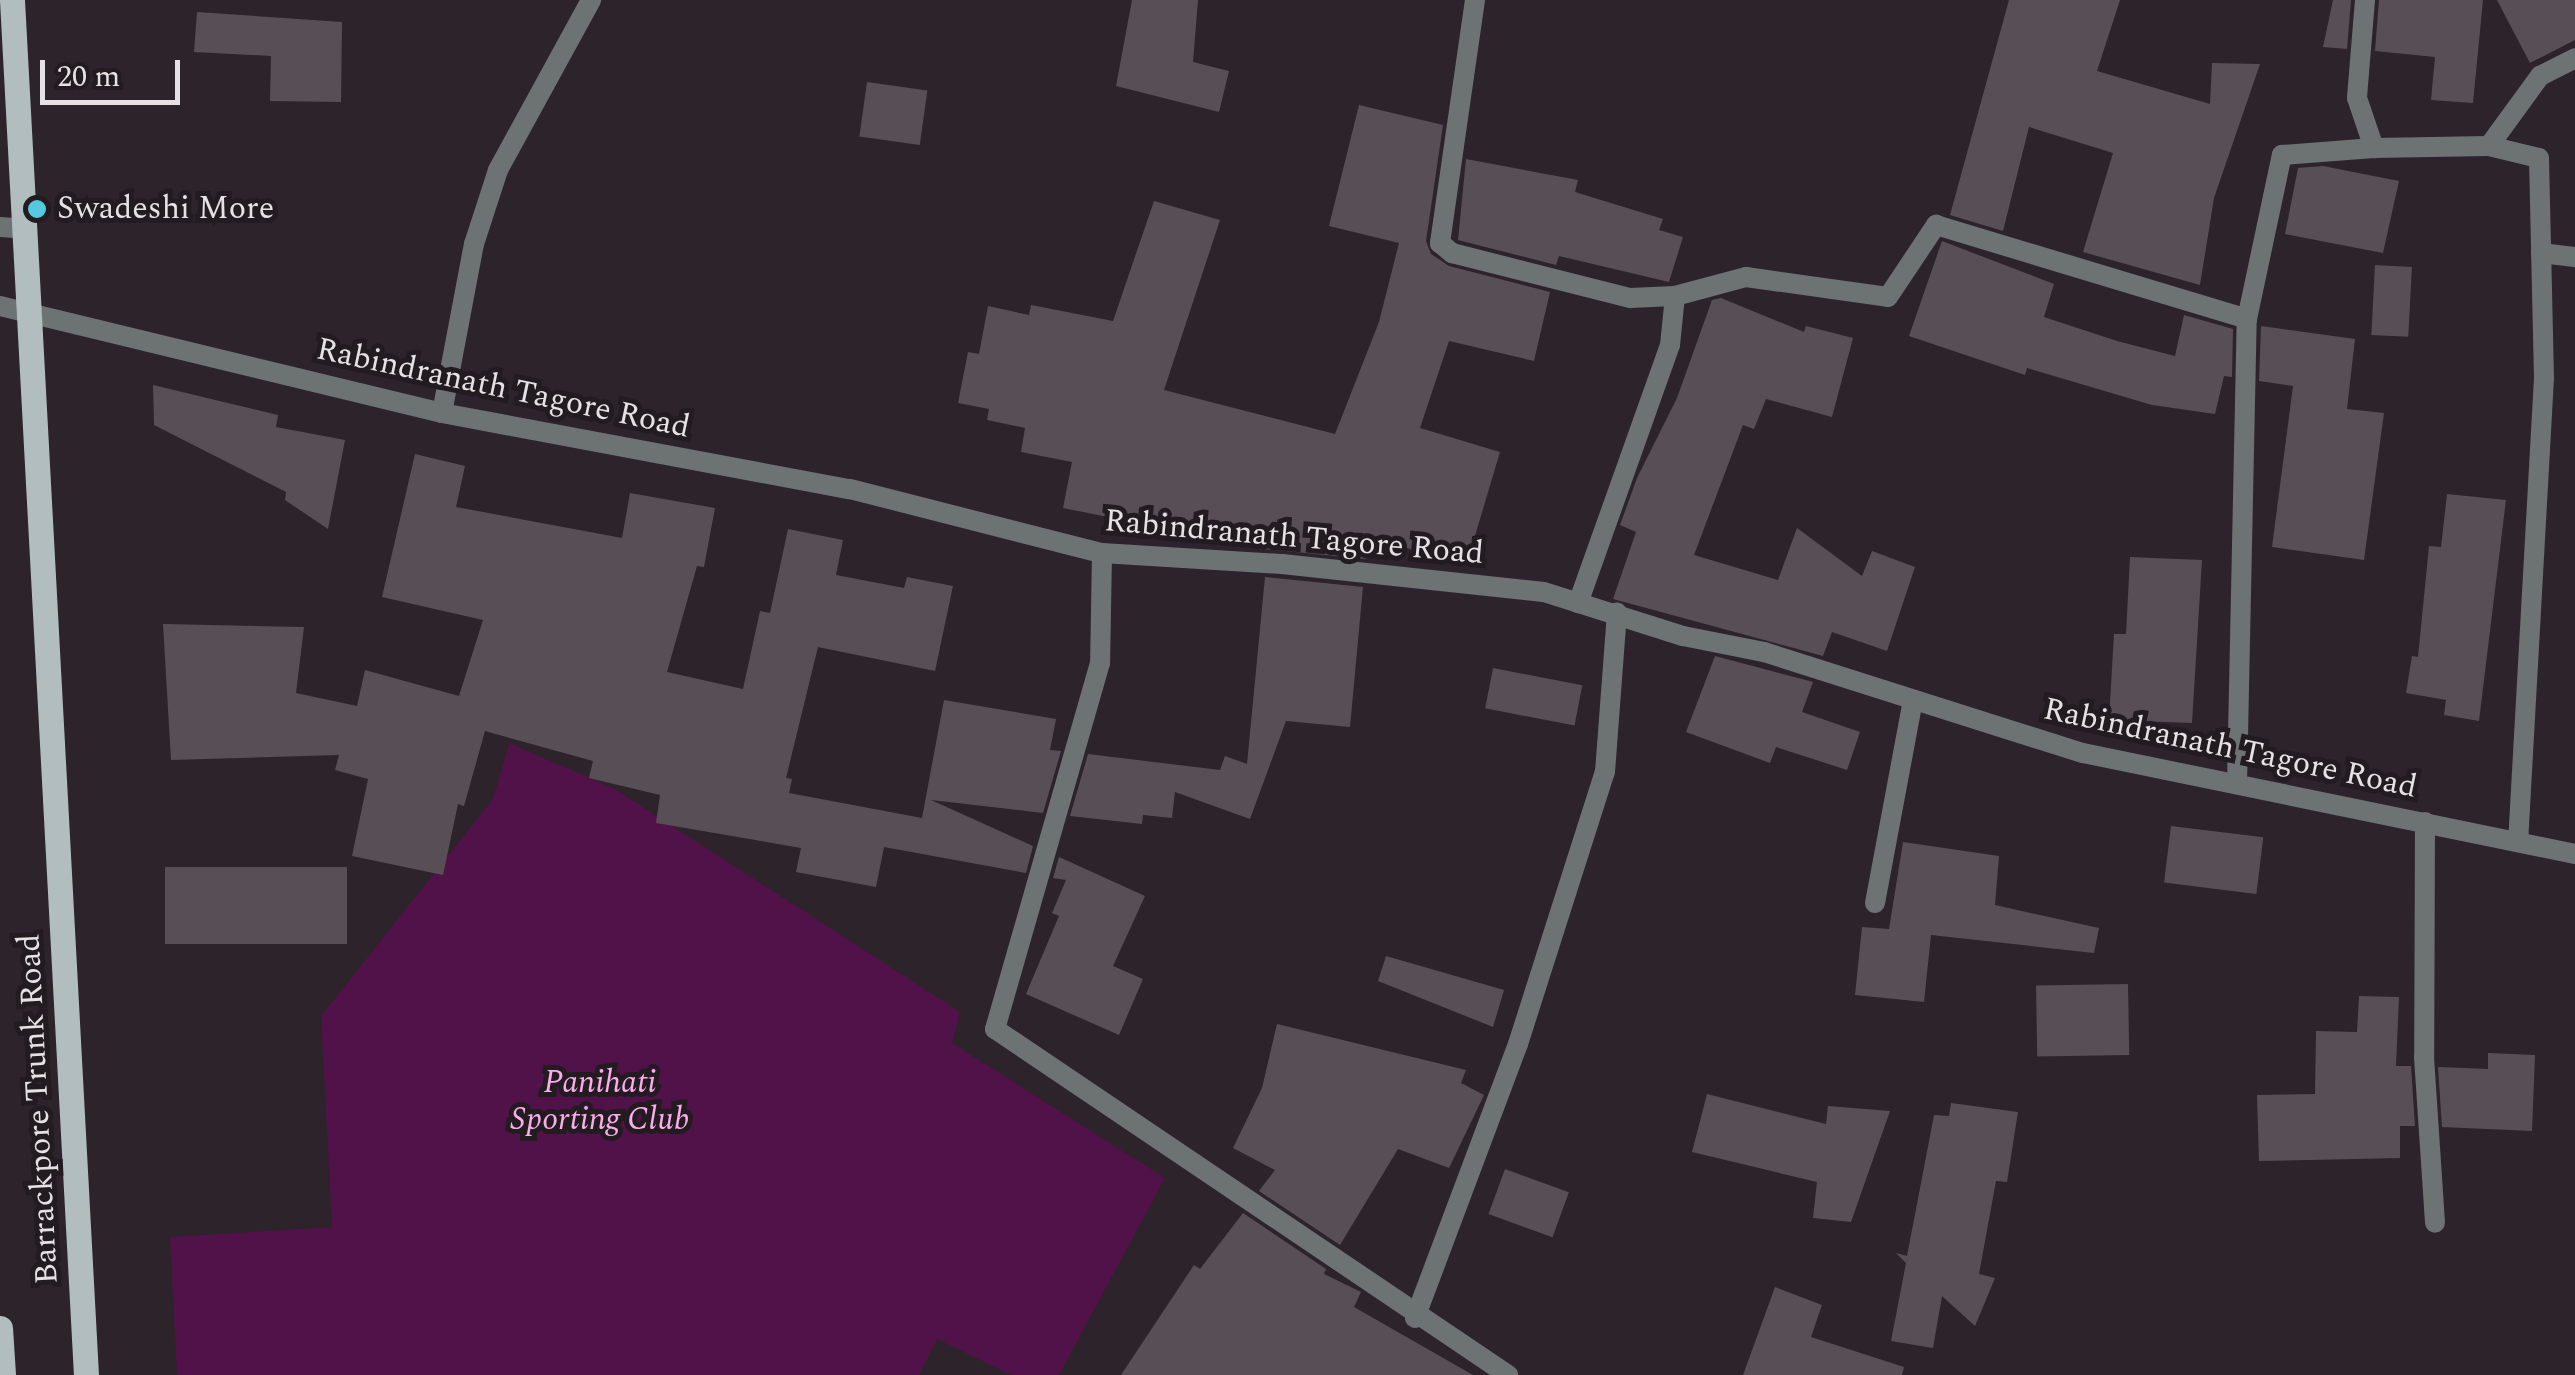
<!DOCTYPE html>
<style>
body{margin:0}
#map{position:relative;width:2575px;height:1375px;overflow:hidden;background:#2c242a;font-family:Spectral,serif}
div>[style]{position:absolute}
[style*='--x']{left:calc(var(--x)*1px);top:calc(var(--y)*1px);width:calc(var(--w)*1px);rotate:calc(var(--a)*1deg)}
.green>*{inset:0;background:#501248}
.building>*{inset:0;background:#584f56;transform-origin:0 0}
.street>*{height:20px;margin:-10px;padding:0 10px;transform-origin:10px;border-radius:10px;background:#6d7273}
.primary>*{height:25px;margin:-12.5px;padding:0 12.5px;transform-origin:12.5px;border-radius:12.5px;background:#b2bdc0}
.dots>*{width:28px;height:28px;translate:-50% -50%;box-sizing:border-box;border:5px solid #221b20;border-radius:50%}
span{translate:-50% -50%;white-space:nowrap;text-align:center;line-height:1.15;-webkit-text-stroke:10px #221b20;paint-order:stroke}
.poi-label{font-size:32px;color:#e6e1e5}
.left{translate:0 -50%;text-align:left}
.street-label{font-size:32px;color:#e6e1e5}
.park-label{font-size:32px;color:#fbacea;font-style:italic}
.scale{position:absolute;left:40px;top:60px;width:140px;height:45px;box-sizing:border-box;border:5px solid #e6e1e5;border-top:0;padding-left:12px;font-size:30px;line-height:35px;white-space:nowrap;color:#e6e1e5;-webkit-text-stroke:8px #221b20;paint-order:stroke}
</style>
<div id="map">
<div class="green">
<i style="clip-path:polygon(509px 743px,615px 789px,960px 1012px,952px 1043px,1165px 1178px,1059px 1375px,1011px 1375px,937px 1339px,919px 1375px,177px 1375px,170px 1237px,332px 1227px,321px 1016px,493px 799px)"></i>
</div>
<div class="building">
<i style="clip-path:polygon(1132px 0,1198px 0,1193px 62px,1229px 71px,1219px 112px,1116px 86px)"></i>
<i style="clip-path:polygon(2009px 0,2120px 0,2097px 71px,2210px 104px,2212px 63px,2260px 64px,2214px 198px,2200px 285px,2083px 252px,2113px 153px,2029px 127px,2003px 231px,1950px 215px)"></i>
<i style="clip-path:polygon(2333px 0,2351px 0,2347px 49px,2323px 47px)"></i>
<i style="clip-path:polygon(2379px 0,2483px 0,2473px 103px,2431px 100px,2435px 57px,2375px 51px)"></i>
<i style="clip-path:polygon(2497px 0,2575px 0,2575px 40px,2530px 63px)"></i>
<i style="clip-path:polygon(197px 12px,342px 22px,341px 102px,270px 101px,271px 56px,194px 52px)"></i>
<i style="left:867px;top:82px;width:61px;height:55px;rotate:8deg"></i>
<i style="clip-path:polygon(1359px 105px,1443px 125px,1426px 241px,1431px 254px,1449px 266px,1550px 292px,1534px 361px,1449px 341px,1420px 428px,1500px 452px,1466px 566px,1368px 536px,1366px 559px,1264px 549px,1129px 514px,1128px 521px,1063px 508px,1072px 462px,1021px 452px,1025px 428px,987px 420px,989px 409px,958px 403px,968px 352px,979px 354px,988px 306px,1029px 315px,1031px 305px,1113px 321px,1154px 201px,1220px 220px,1164px 390px,1335px 434px,1379px 322px,1399px 243px,1329px 226px)"></i>
<i style="clip-path:polygon(1466px 159px,1578px 180px,1575px 192px,1663px 219px,1659px 230px,1683px 237px,1669px 282px,1559px 256px,1556px 265px,1458px 240px)"></i>
<i style="clip-path:polygon(2323px 166px,2399px 181px,2383px 253px,2285px 234px,2298px 168px)"></i>
<i style="clip-path:polygon(1942px 241px,2054px 284px,2044px 317px,2117px 341px,2175px 356px,2184px 315px,2233px 329px,2232px 377px,2224px 376px,2215px 414px,2152px 405px,2027px 368px,2025px 375px,1909px 336px)"></i>
<i style="left:2375px;top:265px;width:37px;height:70px;rotate:3deg"></i>
<i style="clip-path:polygon(1721px 298px,1804px 332px,1806px 326px,1853px 338px,1832px 417px,1766px 399px,1754px 429px,1743px 425px,1694px 555px,1778px 580px,1797px 528px,1862px 576px,1872px 551px,1915px 567px,1887px 651px,1832px 632px,1823px 656px,1613px 599px,1636px 532px,1620px 525px,1637px 478px,1677px 398px,1712px 300px)"></i>
<i style="clip-path:polygon(2261px 326px,2355px 339px,2347px 409px,2384px 413px,2364px 560px,2272px 547px,2293px 386px,2259px 381px)"></i>
<i style="clip-path:polygon(153px 385px,278px 415px,276px 427px,345px 440px,328px 529px,285px 500px,286px 492px,154px 425px)"></i>
<i style="clip-path:polygon(415px 454px,465px 466px,456px 507px,622px 538px,630px 493px,715px 508px,704px 567px,697px 566px,667px 672px,743px 689px,760px 611px,770px 613px,788px 529px,843px 540px,836px 575px,904px 588px,907px 577px,953px 586px,935px 671px,818px 647px,786px 778px,792px 779px,789px 793px,922px 818px,944px 700px,1056px 719px,1050px 750px,1061px 751px,1043px 813px,931px 800px,1033px 846px,1026px 873px,884px 847px,876px 887px,796px 872px,801px 848px,656px 823px,660px 795px,589px 778px,593px 761px,485px 731px,464px 806px,458px 804px,443px 875px,352px 856px,368px 779px,335px 770px,339px 755px,171px 760px,163px 624px,304px 627px,296px 693px,357px 706px,365px 670px,459px 696px,483px 620px,382px 597px)"></i>
<i style="clip-path:polygon(2447px 494px,2506px 500px,2479px 721px,2444px 715px,2446px 700px,2406px 693px,2412px 656px,2418px 657px,2429px 546px,2441px 547px)"></i>
<i style="clip-path:polygon(2130px 557px,2202px 560px,2192px 723px,2109px 720px,2114px 634px,2126px 634px)"></i>
<i style="clip-path:polygon(1265px 577px,1363px 587px,1350px 727px,1286px 721px,1250px 819px,1175px 792px,1172px 818px,1143px 815px,1142px 824px,1070px 816px,1088px 754px,1220px 770px,1225px 756px,1247px 764px)"></i>
<i style="clip-path:polygon(1715px 656px,1813px 682px,1802px 712px,1860px 732px,1847px 770px,1776px 747px,1770px 763px,1686px 732px)"></i>
<i style="left:1493px;top:668px;width:91px;height:41px;rotate:11deg"></i>
<i style="left:2171px;top:826px;width:93px;height:57px;rotate:7deg"></i>
<i style="clip-path:polygon(1903px 842px,1999px 856px,1995px 905px,2099px 928px,2094px 953px,1931px 935px,1924px 1002px,1855px 995px,1862px 927px,1889px 929px)"></i>
<i style="clip-path:polygon(1059px 857px,1145px 896px,1113px 966px,1143px 979px,1119px 1035px,1026px 994px,1059px 916px,1052px 913px,1066px 880px,1053px 878px)"></i>
<i style="left:347px;top:867px;width:77px;height:182px;rotate:90deg"></i>
<i style="clip-path:polygon(1386px 956px,1504px 990px,1493px 1027px,1378px 981px)"></i>
<i style="left:2128px;top:984px;width:71px;height:92px;rotate:89deg"></i>
<i style="clip-path:polygon(2359px 996px,2399px 997px,2396px 1066px,2411px 1066px,2415px 1126px,2400px 1126px,2400px 1158px,2259px 1161px,2257px 1095px,2315px 1094px,2316px 1031px,2357px 1032px)"></i>
<i style="clip-path:polygon(1277px 1024px,1466px 1070px,1461px 1083px,1484px 1095px,1449px 1168px,1398px 1149px,1340px 1245px,1259px 1191px,1275px 1170px,1233px 1148px,1262px 1088px)"></i>
<i style="clip-path:polygon(2488px 1053px,2535px 1055px,2532px 1131px,2442px 1127px,2438px 1067px,2488px 1069px)"></i>
<i style="clip-path:polygon(1707px 1094px,1826px 1124px,1828px 1106px,1890px 1111px,1851px 1222px,1813px 1218px,1817px 1182px,1692px 1152px)"></i>
<i style="clip-path:polygon(1951px 1103px,2018px 1112px,2007px 1182px,1996px 1181px,1979px 1274px,1995px 1278px,1975px 1326px,1942px 1296px,1933px 1348px,1891px 1341px,1906px 1263px,1896px 1253px,1907px 1256px,1934px 1115px,1949px 1116px)"></i>
<i style="left:1505px;top:1169px;width:68px;height:48px;rotate:20deg"></i>
<i style="clip-path:polygon(1243px 1213px,1326px 1269px,1324px 1274px,1361px 1292px,1354px 1307px,1473px 1375px,1121px 1375px,1194px 1265px,1200px 1269px)"></i>
<i style="clip-path:polygon(1775px 1287px,1822px 1305px,1811px 1337px,1904px 1367px,1902px 1375px,1743px 1375px)"></i>
</div>
<div class="street">
<i style="--x:1475;--y:0;--w:246;--a:98.2"></i>
<i style="--x:1440;--y:243;--w:16;--a:40"></i>
<i style="--x:1452;--y:253;--w:184;--a:14.2"></i>
<i style="--x:1630;--y:298;--w:45;--a:-2.5"></i>
<i style="--x:1675;--y:296;--w:49;--a:95.8"></i>
<i style="--x:1670;--y:345;--w:274;--a:109.6"></i>
<i style="--x:2365;--y:0;--w:98;--a:94.7"></i>
<i style="--x:2357;--y:98;--w:53;--a:71.2"></i>
<i style="--x:2374;--y:148;--w:115;--a:-1"></i>
<i style="--x:2489;--y:146;--w:51;--a:13.5"></i>
<i style="--x:2539;--y:158;--w:220;--a:88.7"></i>
<i style="--x:2544;--y:378;--w:465;--a:93.2"></i>
<i style="--x:2489;--y:146;--w:87;--a:-53.9"></i>
<i style="--x:2540;--y:76;--w:39;--a:-27"></i>
<i style="--x:0;--y:227;--w:26;--a:4"></i>
<i style="--x:2541;--y:253;--w:34;--a:7"></i>
<i style="--x:1675;--y:296;--w:73;--a:-15"></i>
<i style="--x:1746;--y:277;--w:143;--a:8"></i>
<i style="--x:1888;--y:297;--w:87;--a:-56.3"></i>
<i style="--x:1936;--y:225;--w:325;--a:16.8"></i>
<i style="--x:2247;--y:319;--w:168;--a:-78"></i>
<i style="--x:2282;--y:155;--w:92;--a:-4.4"></i>
<i style="--x:0;--y:306;--w:455;--a:13.6"></i>
<i style="--x:442;--y:413;--w:415;--a:10.6"></i>
<i style="--x:850;--y:489;--w:260;--a:14.3"></i>
<i style="--x:1102;--y:553;--w:180;--a:3.5"></i>
<i style="--x:1282;--y:564;--w:263;--a:6.1"></i>
<i style="--x:1544;--y:592;--w:146;--a:17.6"></i>
<i style="--x:1683;--y:636;--w:83;--a:11.2"></i>
<i style="--x:1764;--y:652;--w:335;--a:17.6"></i>
<i style="--x:2083;--y:753;--w:502;--a:11.6"></i>
<i style="--x:442;--y:413;--w:172;--a:-79.3"></i>
<i style="--x:474;--y:244;--w:78;--a:-72"></i>
<i style="--x:498;--y:170;--w:194;--a:-61.3"></i>
<i style="--x:1102;--y:553;--w:110;--a:91"></i>
<i style="--x:1100;--y:663;--w:381;--a:106"></i>
<i style="--x:995;--y:1029;--w:619;--a:34"></i>
<i style="--x:2237;--y:784;--w:465;--a:-88.8"></i>
<i style="--x:2425;--y:822;--w:235;--a:90.2"></i>
<i style="--x:2424;--y:1057;--w:166;--a:86.2"></i>
<i style="--x:1875;--y:903;--w:207;--a:-79.4"></i>
<i style="--x:1415;--y:1318;--w:293;--a:-69.4"></i>
<i style="--x:1518;--y:1044;--w:286;--a:-72.3"></i>
<i style="--x:1605;--y:772;--w:160;--a:-85.7"></i>
</div>
<div class="primary">
<i style="--x:12;--y:0;--w:1377;--a:86.92"></i>
<i style="--x:0;--y:1328;--w:47;--a:86.3"></i>
</div>
<div class="dots">
<i style="left:37px;top:209px;background:#56c9e0"></i>
</div>
<div class="poi-label">
<span class="left" style="left:57px;top:209px">Swadeshi More</span>
</div>
<div class="street-label">
<span style="left:503px;top:389px;rotate:12deg">Rabindranath Tagore Road</span>
<span style="left:1294px;top:538px;rotate:5deg">Rabindranath Tagore Road</span>
<span style="left:2230px;top:749px;rotate:12deg">Rabindranath Tagore Road</span>
<span style="left:39px;top:1109px;rotate:-93deg">Barrackpore Trunk Road</span>
</div>
<div class="park-label">
<span style="left:600px;top:1102px">Panihati<br>Sporting Club</span>
</div>
<div class="scale">20 m</div>
</div>
